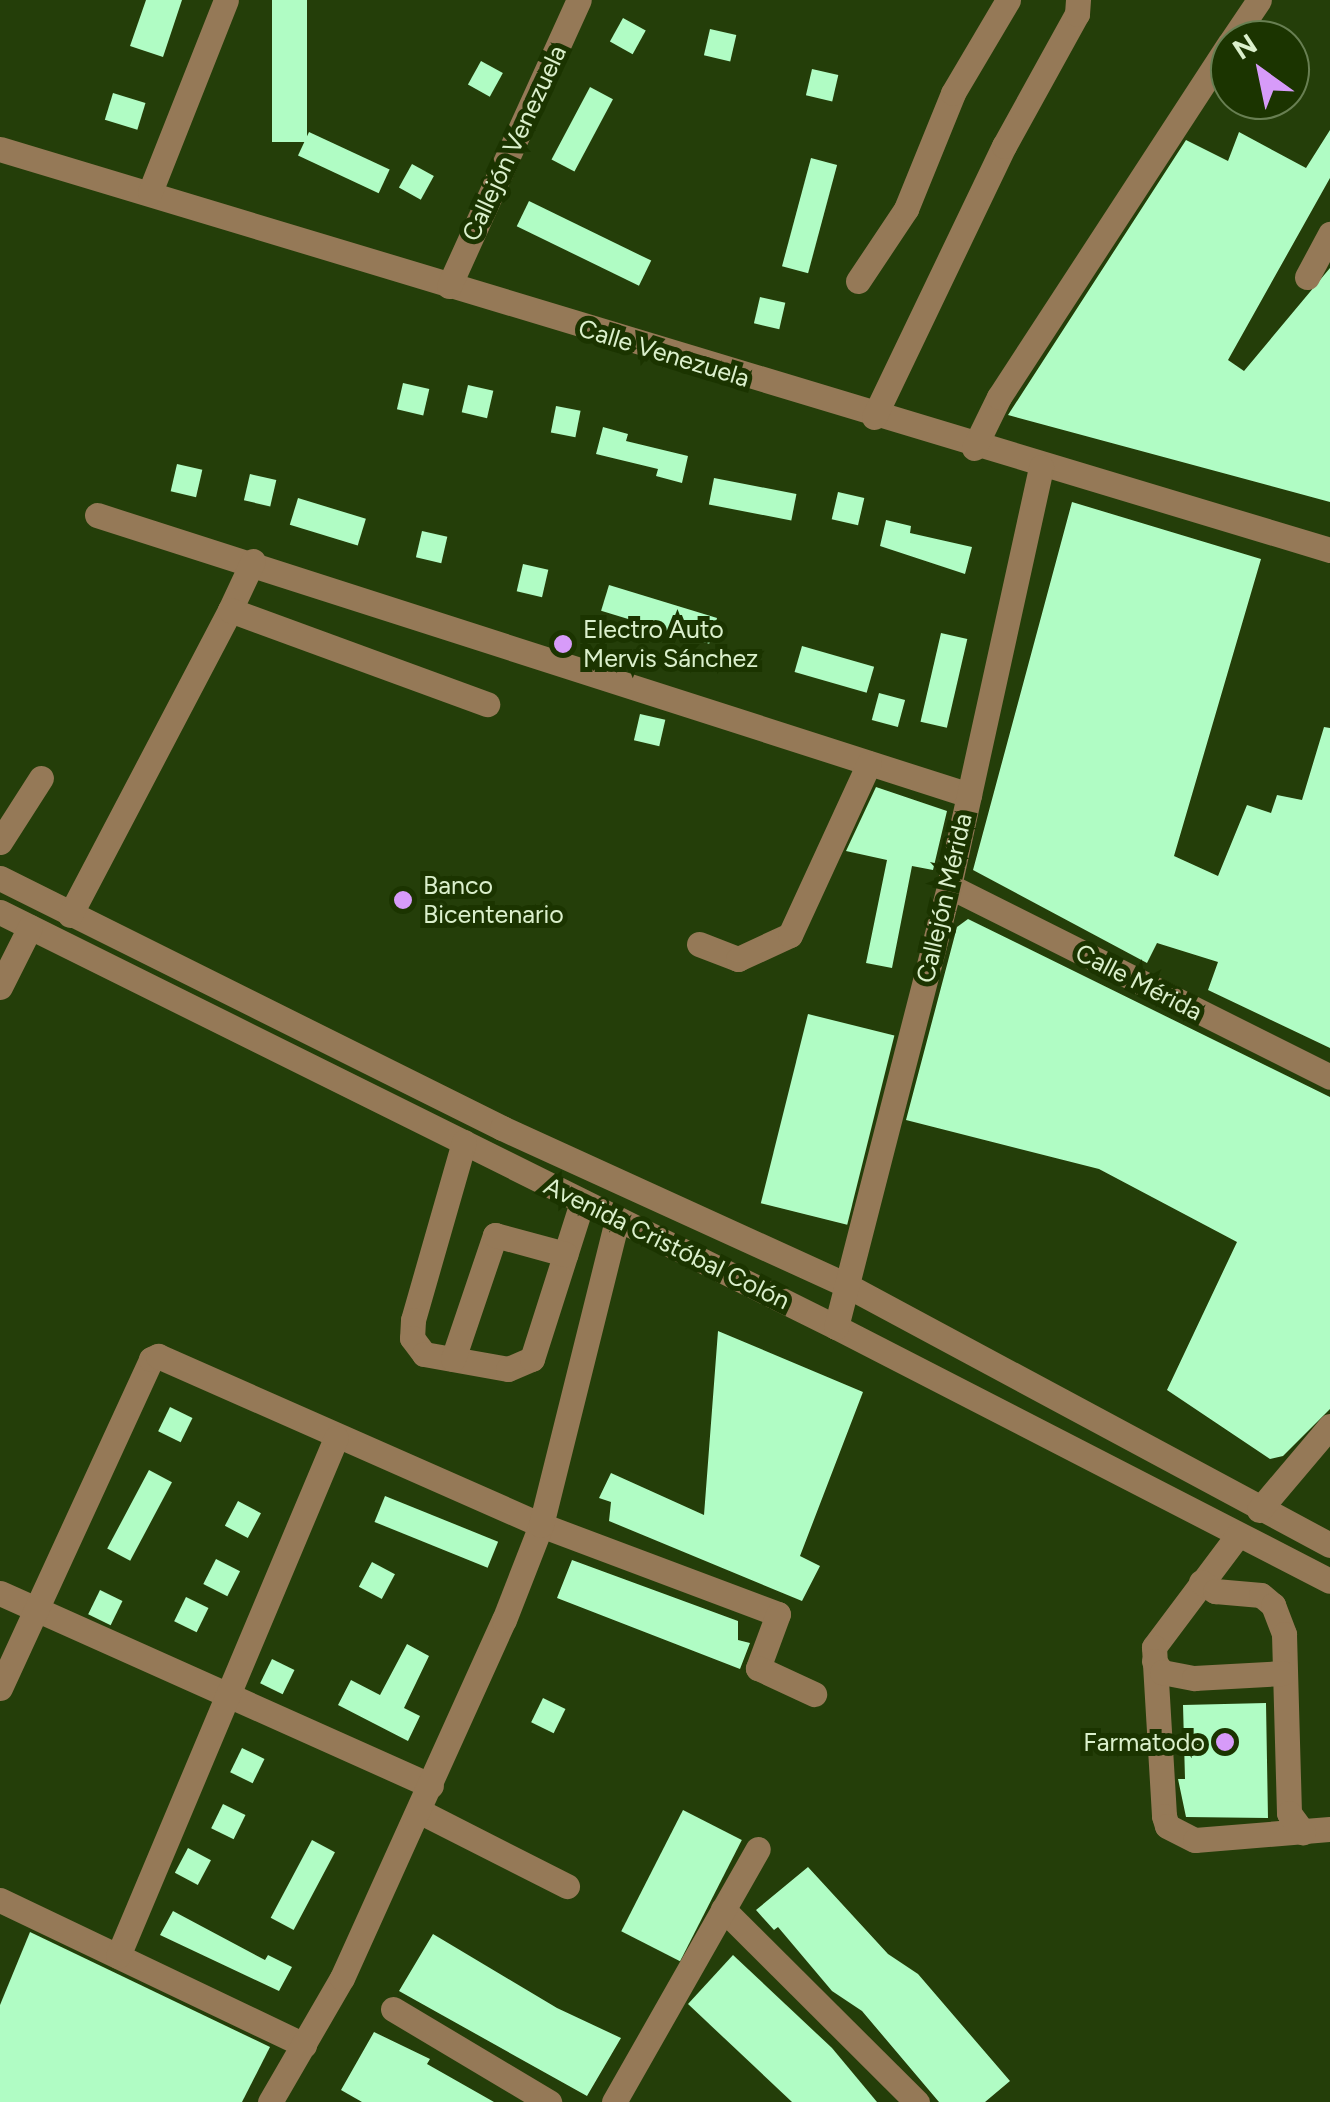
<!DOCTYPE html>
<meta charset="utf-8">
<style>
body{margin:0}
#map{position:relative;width:1330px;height:2102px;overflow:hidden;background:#243e09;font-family:Figtree,sans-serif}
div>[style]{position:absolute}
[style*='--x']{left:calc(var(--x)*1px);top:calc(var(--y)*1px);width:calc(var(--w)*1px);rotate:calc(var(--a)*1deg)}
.building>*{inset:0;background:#b0fcc4;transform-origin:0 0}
.minor>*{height:25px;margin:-12.5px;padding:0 12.5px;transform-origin:12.5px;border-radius:12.5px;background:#957957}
.dots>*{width:28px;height:28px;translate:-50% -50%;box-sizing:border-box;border:5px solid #1b3400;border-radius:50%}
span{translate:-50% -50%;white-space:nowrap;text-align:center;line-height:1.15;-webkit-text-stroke:10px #1b3400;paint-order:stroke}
.street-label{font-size:25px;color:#dbf0cc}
.poi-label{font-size:25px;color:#dbf0cc}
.left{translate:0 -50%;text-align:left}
.right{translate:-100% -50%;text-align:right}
.north{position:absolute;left:1210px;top:20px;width:100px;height:100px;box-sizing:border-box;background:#1b3400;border:2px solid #687f52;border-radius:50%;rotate:327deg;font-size:28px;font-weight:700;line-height:40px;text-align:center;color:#dbf0cc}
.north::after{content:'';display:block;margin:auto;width:35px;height:45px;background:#d79bf9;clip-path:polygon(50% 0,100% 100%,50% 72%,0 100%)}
</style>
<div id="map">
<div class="building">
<i style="clip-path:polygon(146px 0,182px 0,163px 57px,130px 46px)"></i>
<i style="left:272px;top:0;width:35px;height:142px"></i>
<i style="left:623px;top:18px;width:26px;height:27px;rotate:29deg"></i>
<i style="left:710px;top:29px;width:27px;height:27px;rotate:13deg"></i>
<i style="left:481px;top:61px;width:25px;height:27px;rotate:29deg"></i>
<i style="left:812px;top:69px;width:27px;height:27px;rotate:13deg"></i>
<i style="left:590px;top:87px;width:26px;height:82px;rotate:28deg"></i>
<i style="left:113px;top:93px;width:34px;height:28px;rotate:17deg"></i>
<i style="clip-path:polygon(1330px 130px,1330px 178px,1228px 360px,1244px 371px,1330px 268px,1330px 502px,1008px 415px,1186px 140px,1228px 161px,1239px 132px,1306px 168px)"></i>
<i style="left:309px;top:132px;width:89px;height:26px;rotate:25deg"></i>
<i style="left:811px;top:158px;width:27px;height:112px;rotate:15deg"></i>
<i style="left:412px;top:164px;width:25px;height:27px;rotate:29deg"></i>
<i style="left:529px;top:201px;width:136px;height:28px;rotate:26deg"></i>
<i style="left:760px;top:297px;width:26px;height:27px;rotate:13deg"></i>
<i style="left:403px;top:383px;width:27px;height:27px;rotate:13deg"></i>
<i style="left:468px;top:385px;width:26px;height:28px;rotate:13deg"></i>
<i style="left:556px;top:406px;width:25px;height:27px;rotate:11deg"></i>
<i style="clip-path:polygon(603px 427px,628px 434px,626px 441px,688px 456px,682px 483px,656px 476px,658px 469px,596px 454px)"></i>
<i style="left:177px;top:464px;width:26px;height:28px;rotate:13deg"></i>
<i style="left:250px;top:474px;width:27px;height:27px;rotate:13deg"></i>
<i style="left:714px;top:478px;width:84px;height:27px;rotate:11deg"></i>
<i style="left:838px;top:492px;width:27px;height:28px;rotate:13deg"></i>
<i style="left:298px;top:498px;width:71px;height:28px;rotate:17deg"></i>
<i style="clip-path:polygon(1072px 502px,1261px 559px,1174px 856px,1218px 876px,1247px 805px,1271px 813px,1277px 795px,1302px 800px,1324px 727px,1330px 728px,1330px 1048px,1208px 990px,1218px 962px,1157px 943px,1147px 963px,973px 870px)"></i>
<i style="clip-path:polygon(886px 520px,911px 526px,910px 533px,972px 547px,965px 574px,880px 546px)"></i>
<i style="left:422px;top:531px;width:26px;height:27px;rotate:13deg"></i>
<i style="left:523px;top:564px;width:26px;height:28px;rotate:13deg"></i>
<i style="left:609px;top:585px;width:113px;height:27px;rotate:17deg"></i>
<i style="left:941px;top:633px;width:27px;height:91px;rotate:13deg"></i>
<i style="left:802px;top:646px;width:75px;height:27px;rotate:16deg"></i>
<i style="left:879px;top:693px;width:27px;height:28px;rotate:15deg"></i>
<i style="left:640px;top:714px;width:26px;height:27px;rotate:13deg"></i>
<i style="clip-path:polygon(876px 787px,947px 811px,933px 870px,912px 866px,892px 968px,866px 963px,887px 860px,846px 851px)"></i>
<i style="clip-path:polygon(968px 919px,1330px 1097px,1330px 1409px,1283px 1456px,1270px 1459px,1167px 1390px,1237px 1242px,1099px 1169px,906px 1120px,957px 927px)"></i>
<i style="left:808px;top:1014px;width:89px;height:195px;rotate:14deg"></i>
<i style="clip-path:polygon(718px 1331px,863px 1392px,800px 1556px,820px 1566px,802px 1601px,609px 1521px,611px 1502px,599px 1498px,611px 1473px,704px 1515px)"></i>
<i style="left:170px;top:1407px;width:25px;height:27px;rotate:26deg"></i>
<i style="left:149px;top:1470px;width:26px;height:89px;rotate:28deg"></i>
<i style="left:385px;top:1496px;width:122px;height:28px;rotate:22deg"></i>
<i style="left:238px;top:1501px;width:26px;height:28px;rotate:28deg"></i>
<i style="left:216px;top:1559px;width:27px;height:28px;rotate:27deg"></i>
<i style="clip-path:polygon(572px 1560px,738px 1621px,738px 1640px,750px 1643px,740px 1669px,557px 1598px)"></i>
<i style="left:372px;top:1562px;width:26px;height:28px;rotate:28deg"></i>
<i style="left:100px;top:1590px;width:25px;height:27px;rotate:26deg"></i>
<i style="left:186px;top:1597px;width:25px;height:27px;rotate:26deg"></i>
<i style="clip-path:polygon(407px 1644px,429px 1656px,404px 1708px,420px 1716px,408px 1741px,338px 1705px,351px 1680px,380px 1695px)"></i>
<i style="left:272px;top:1659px;width:25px;height:27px;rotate:26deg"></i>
<i style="left:543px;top:1698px;width:25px;height:27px;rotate:26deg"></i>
<i style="clip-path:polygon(1266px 1703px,1268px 1818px,1186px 1817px,1178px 1779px,1185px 1779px,1183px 1705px)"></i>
<i style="left:242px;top:1748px;width:25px;height:27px;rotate:26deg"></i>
<i style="left:223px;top:1804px;width:25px;height:27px;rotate:26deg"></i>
<i style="left:683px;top:1810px;width:66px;height:136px;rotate:27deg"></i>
<i style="left:312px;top:1840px;width:26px;height:88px;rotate:28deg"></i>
<i style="left:188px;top:1848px;width:26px;height:28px;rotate:28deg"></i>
<i style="clip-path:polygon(808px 1867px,888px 1954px,918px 1974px,1010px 2081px,985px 2102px,939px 2102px,862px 2011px,832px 1991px,778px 1927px,774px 1930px,756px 1910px)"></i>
<i style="clip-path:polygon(173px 1911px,265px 1960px,268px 1955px,292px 1967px,279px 1991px,160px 1935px)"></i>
<i style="clip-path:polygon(30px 1932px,270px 2047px,242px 2102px,0 2102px,0 2005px)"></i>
<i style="clip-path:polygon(433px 1934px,557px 2008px,621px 2038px,587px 2096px,399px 1991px)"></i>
<i style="clip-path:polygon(733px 1955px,832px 2048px,877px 2102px,792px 2102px,688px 2004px)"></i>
<i style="clip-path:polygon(374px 2032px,430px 2059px,427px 2064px,494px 2102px,362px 2102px,341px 2090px)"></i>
</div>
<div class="minor">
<i style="--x:1232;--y:40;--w:48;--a:-56"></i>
<i style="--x:0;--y:149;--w:1389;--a:16.78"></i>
<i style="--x:150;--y:192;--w:206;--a:-68.4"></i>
<i style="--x:1307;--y:277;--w:49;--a:-61.9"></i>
<i style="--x:858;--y:281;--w:87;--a:-56.3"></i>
<i style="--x:906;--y:209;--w:125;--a:-67.9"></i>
<i style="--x:953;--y:93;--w:108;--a:-59.4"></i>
<i style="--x:449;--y:286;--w:314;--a:-65.6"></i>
<i style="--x:874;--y:417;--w:301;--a:-64.4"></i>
<i style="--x:1004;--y:146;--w:151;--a:-61.1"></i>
<i style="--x:1077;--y:14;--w:14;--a:-86"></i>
<i style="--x:974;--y:448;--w:57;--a:-63.9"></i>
<i style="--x:999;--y:397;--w:423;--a:-56.9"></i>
<i style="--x:97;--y:515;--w:916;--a:17.8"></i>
<i style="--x:230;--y:610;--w:54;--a:-64.9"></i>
<i style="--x:0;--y:842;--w:76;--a:-57.4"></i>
<i style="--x:0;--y:878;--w:561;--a:26.47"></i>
<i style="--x:502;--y:1128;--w:380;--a:24.5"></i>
<i style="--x:848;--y:1286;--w:547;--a:28.25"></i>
<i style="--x:949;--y:886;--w:426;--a:26.6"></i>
<i style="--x:0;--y:912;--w:933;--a:26.4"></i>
<i style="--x:836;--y:1327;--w:555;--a:27.21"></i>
<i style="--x:70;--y:915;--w:344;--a:-62.3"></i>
<i style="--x:230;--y:610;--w:274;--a:20.1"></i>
<i style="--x:699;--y:944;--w:42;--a:21"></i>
<i style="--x:738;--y:959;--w:57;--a:-24.8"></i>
<i style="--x:790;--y:935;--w:189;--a:-65.3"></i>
<i style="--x:0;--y:987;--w:67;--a:-63.4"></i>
<i style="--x:464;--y:1142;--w:185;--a:106"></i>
<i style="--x:413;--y:1320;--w:18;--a:93"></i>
<i style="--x:412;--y:1338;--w:20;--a:53"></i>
<i style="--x:424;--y:1354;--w:85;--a:10.1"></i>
<i style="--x:508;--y:1369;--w:26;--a:-23"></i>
<i style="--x:532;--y:1359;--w:165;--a:-72.3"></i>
<i style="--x:836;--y:1327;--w:455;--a:-75.6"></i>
<i style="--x:949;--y:886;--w:429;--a:-77.6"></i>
<i style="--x:453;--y:1359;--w:131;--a:-71.3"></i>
<i style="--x:495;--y:1235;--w:73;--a:15.2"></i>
<i style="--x:1259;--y:1510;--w:110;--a:-49.8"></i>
<i style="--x:1238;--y:1535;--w:140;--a:126.9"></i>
<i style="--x:1154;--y:1647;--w:169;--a:86.6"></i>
<i style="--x:1164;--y:1816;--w:10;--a:73"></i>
<i style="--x:1167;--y:1826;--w:31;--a:27"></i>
<i style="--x:1195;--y:1840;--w:135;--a:-4.7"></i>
<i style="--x:1201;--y:1582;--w:17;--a:33"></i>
<i style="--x:1215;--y:1591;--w:46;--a:5"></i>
<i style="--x:1261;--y:1595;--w:16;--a:40"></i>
<i style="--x:1273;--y:1605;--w:31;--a:69"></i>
<i style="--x:1284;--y:1634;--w:179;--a:88.4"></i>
<i style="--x:1289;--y:1813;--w:24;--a:54"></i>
<i style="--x:0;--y:1593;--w:472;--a:24.1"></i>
<i style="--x:1154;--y:1661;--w:14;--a:54"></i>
<i style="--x:1162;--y:1672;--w:33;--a:11"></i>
<i style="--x:1194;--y:1678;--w:89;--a:-3.2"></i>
<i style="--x:0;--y:1688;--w:362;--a:-65.3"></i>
<i style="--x:151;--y:1359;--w:8;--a:-23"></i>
<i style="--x:158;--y:1356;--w:419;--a:23.8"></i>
<i style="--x:541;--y:1525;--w:253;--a:20.6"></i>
<i style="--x:778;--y:1614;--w:58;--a:110.3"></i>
<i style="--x:758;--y:1668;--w:62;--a:24.9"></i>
<i style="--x:419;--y:1811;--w:166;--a:26.9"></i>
<i style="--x:0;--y:1900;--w:337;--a:25.5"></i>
<i style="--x:723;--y:1909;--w:274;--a:44.9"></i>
<i style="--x:118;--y:1956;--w:562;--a:-67.18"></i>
<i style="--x:393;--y:2009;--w:182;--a:30.8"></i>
<i style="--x:270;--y:2102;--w:143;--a:-59.9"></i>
<i style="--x:342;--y:1978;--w:393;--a:-65.7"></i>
<i style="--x:504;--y:1620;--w:102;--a:-68.7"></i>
<i style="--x:541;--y:1525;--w:314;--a:-76"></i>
<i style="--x:614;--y:2102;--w:291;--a:-60.4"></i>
</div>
<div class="dots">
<i style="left:563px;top:644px;background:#d79bf9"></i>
<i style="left:403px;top:900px;background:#d79bf9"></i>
<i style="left:1225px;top:1742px;background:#d79bf9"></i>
</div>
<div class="street-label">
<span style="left:514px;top:143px;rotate:-65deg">Callejón Venezuela</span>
<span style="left:664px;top:353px;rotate:17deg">Calle Venezuela</span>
<span style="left:944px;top:898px;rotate:-77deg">Callejón Mérida</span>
<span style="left:1139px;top:982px;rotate:27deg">Calle Mérida</span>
<span style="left:667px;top:1243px;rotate:26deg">Avenida Cristóbal Colón</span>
</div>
<div class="poi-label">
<span class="left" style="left:583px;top:644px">Electro Auto<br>Mervis Sánchez</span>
<span class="left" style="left:423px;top:900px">Banco<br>Bicentenario</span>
<span class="right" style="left:1205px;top:1742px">Farmatodo</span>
</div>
<div class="north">N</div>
</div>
